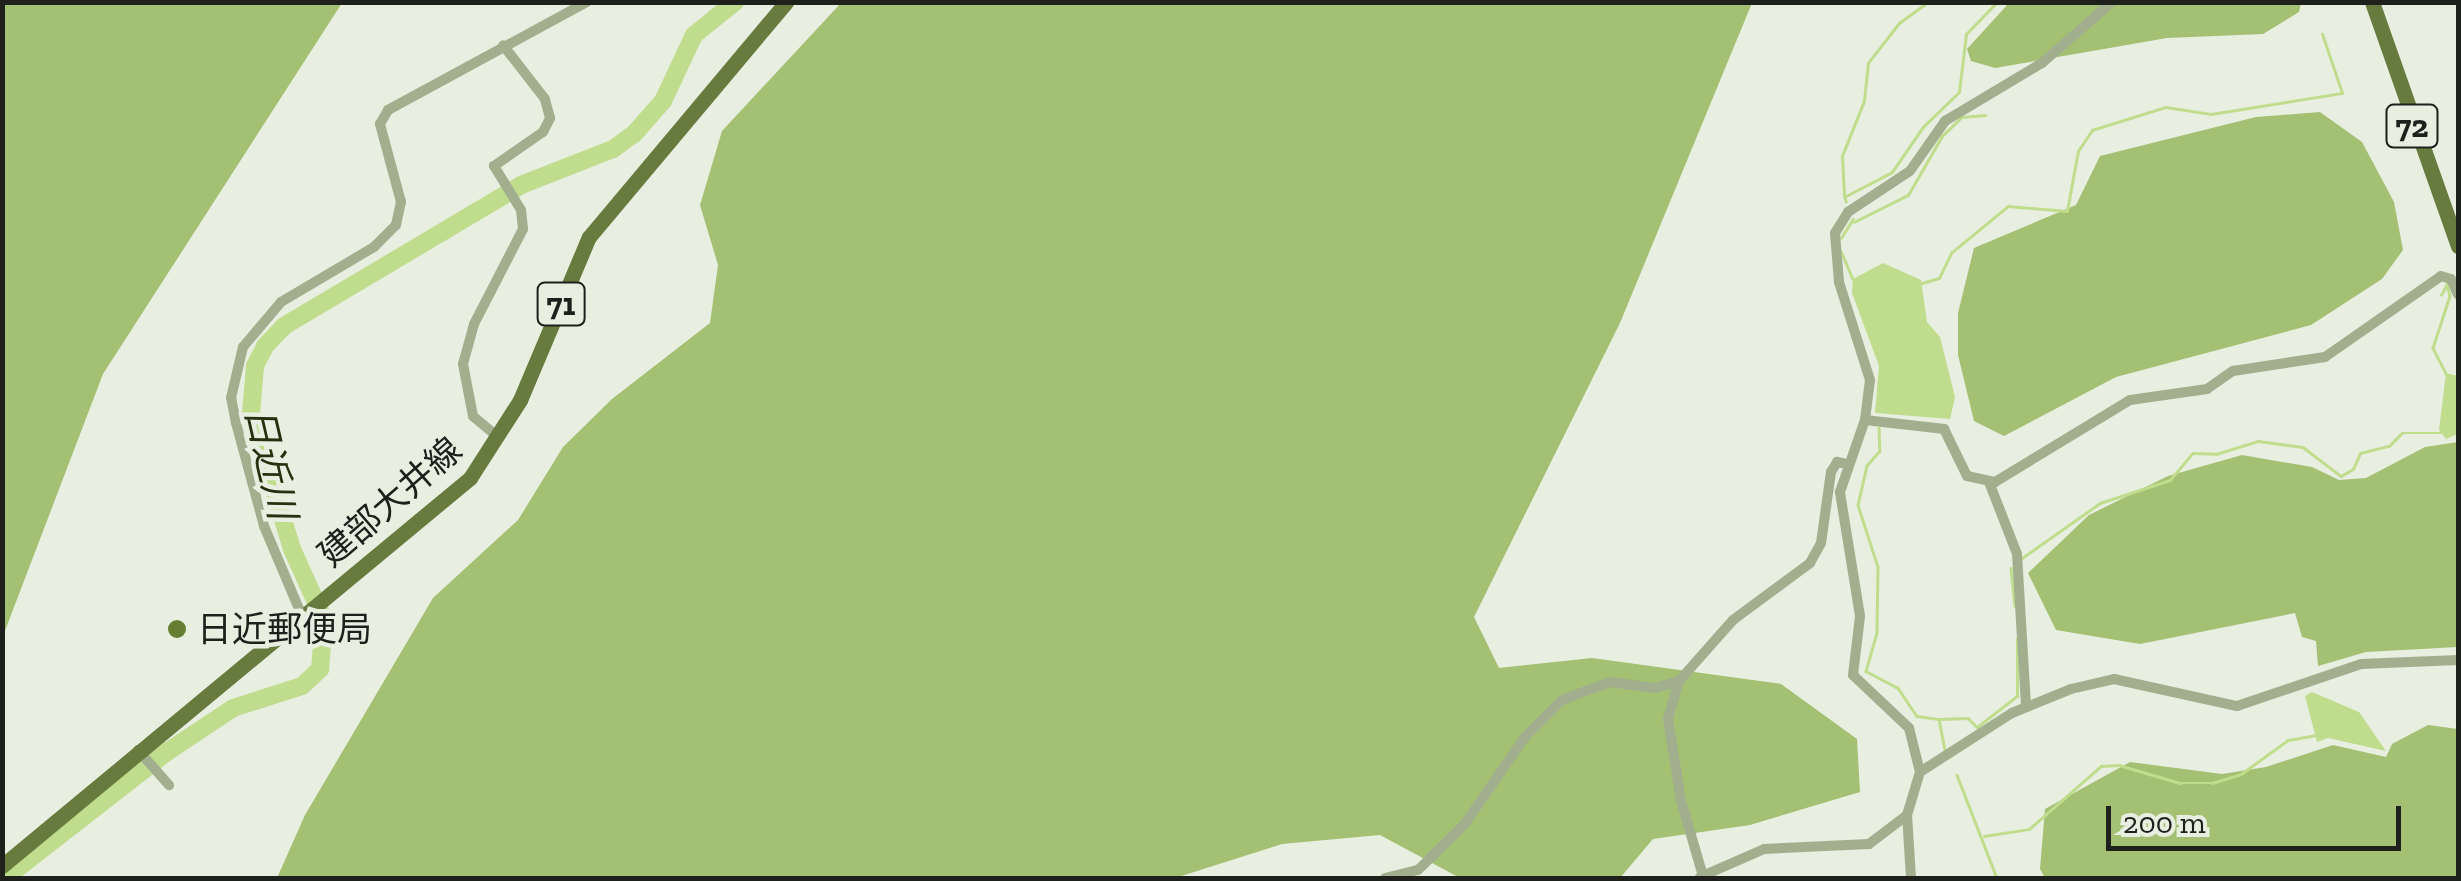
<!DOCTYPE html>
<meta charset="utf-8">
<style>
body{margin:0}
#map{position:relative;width:2461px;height:881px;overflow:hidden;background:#e8eee0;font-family:"Zilla Slab","Noto Sans JP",serif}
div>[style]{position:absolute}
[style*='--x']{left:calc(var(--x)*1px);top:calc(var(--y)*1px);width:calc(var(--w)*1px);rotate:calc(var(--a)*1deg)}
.forest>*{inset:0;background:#a4c073}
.water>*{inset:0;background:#c0dd8e}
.stream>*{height:2.5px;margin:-1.25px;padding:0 1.25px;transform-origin:1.25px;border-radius:1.25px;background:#c0dd8e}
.river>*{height:18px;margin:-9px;padding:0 9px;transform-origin:9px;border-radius:9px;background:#c0dd8e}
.street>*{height:10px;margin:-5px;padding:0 5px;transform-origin:5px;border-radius:5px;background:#a2af8e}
.primary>*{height:15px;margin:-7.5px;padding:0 7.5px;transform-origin:7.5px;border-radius:7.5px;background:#667b3d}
.dots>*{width:28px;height:28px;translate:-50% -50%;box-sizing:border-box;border:5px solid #e8eee0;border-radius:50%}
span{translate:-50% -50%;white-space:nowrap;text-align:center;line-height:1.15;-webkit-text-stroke:9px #e8eee0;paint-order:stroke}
.shield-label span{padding:2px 8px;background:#e8eee0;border:2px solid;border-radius:8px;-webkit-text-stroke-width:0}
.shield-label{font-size:32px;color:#1e201c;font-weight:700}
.street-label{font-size:35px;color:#1e201c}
.poi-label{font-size:35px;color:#1e201c}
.left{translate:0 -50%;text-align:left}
.water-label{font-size:38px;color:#26300f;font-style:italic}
.frame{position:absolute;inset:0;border:5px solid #1e201c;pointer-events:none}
.scale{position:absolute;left:2106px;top:806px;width:295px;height:45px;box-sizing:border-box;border:5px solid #1e201c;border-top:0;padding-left:12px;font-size:30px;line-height:35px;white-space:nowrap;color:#1e201c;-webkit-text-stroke:8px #e8eee0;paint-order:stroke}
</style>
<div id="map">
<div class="forest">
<i style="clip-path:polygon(3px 2px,342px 3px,103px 374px,3px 636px)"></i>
<i style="clip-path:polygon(841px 3px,1752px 3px,1620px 323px,1474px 617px,1499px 668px,1592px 658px,1781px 684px,1857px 739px,1860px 792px,1750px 825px,1653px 839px,1620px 878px,1460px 878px,1380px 835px,1282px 844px,1175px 878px,277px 878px,305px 815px,433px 598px,518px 520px,563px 447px,612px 399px,710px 323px,718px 265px,700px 205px,722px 131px)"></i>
<i style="clip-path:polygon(2009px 3px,2301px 3px,2299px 12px,2263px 34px,2167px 38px,1995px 68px,1971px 61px,1967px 49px)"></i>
<i style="clip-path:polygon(2320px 112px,2362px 142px,2394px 202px,2403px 250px,2382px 279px,2311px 325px,2116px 377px,2004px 436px,1974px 421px,1958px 355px,1958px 313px,1974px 248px,2076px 205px,2100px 156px,2256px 117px)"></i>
<i style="clip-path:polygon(2458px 442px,2458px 647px,2366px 652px,2318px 666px,2316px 641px,2302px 637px,2295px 613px,2140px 644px,2056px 630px,2028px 573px,2089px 515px,2168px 476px,2242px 455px,2312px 467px,2339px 480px,2366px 478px,2425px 447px)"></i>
<i style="clip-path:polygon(2428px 725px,2458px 729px,2458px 878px,2045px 878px,2040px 869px,2045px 809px,2130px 762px,2222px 774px,2266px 767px,2333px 745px,2386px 757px,2392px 744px)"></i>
</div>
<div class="water">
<i style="clip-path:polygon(1883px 263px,1921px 280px,1927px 322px,1940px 337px,1955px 397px,1950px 419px,1875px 413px,1879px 366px,1852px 293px,1853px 279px)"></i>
<i style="clip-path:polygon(2446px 373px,2458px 376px,2458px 434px,2446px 439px,2439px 430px)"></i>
<i style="clip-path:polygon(2312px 692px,2359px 712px,2386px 751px,2328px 738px,2317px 742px,2305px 696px)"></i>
</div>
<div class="stream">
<i style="--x:1844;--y:195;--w:39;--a:-93"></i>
<i style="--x:1842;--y:156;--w:59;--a:-68.2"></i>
<i style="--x:1864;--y:101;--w:38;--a:-84"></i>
<i style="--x:1868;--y:63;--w:51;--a:-52.2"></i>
<i style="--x:1899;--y:23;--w:36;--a:-36"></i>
<i style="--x:1846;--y:202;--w:5;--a:-112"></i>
<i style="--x:1844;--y:197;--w:54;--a:-27.5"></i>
<i style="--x:1892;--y:172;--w:55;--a:-55.4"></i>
<i style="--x:1923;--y:127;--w:50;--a:-44.2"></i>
<i style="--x:1959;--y:92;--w:58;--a:-83.1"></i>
<i style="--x:1966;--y:34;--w:45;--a:-45.9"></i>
<i style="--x:1854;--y:222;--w:60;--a:-26.6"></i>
<i style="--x:1908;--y:195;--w:68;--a:-60"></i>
<i style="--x:1942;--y:136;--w:28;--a:-44"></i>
<i style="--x:1962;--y:117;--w:23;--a:-5"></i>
<i style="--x:1841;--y:238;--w:22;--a:-58"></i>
<i style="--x:1841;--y:251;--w:30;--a:67"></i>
<i style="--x:1919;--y:284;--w:21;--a:-17"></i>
<i style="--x:1939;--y:278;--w:28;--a:-64"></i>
<i style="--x:1951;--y:253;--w:74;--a:-39.5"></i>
<i style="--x:2008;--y:206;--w:59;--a:4.8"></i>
<i style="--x:2067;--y:211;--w:61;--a:-79.6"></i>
<i style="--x:2078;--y:151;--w:25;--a:-56"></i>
<i style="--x:2092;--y:130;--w:77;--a:-17.3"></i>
<i style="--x:2166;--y:107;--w:46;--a:8.8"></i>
<i style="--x:2211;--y:114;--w:133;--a:-9.1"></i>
<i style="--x:2342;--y:93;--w:62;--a:-108.7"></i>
<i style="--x:2441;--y:295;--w:13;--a:-61"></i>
<i style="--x:2447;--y:284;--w:12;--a:76"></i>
<i style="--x:2450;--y:296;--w:55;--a:108.1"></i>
<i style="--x:2433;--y:348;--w:31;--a:63"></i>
<i style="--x:1879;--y:428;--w:23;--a:88"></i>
<i style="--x:1880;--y:451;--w:20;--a:131"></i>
<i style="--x:1867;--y:466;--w:40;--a:103"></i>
<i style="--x:1858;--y:505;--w:65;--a:72.1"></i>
<i style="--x:1878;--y:567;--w:66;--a:90.9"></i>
<i style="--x:1877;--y:633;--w:40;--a:106"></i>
<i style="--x:1866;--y:671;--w:36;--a:28"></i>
<i style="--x:1898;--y:688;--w:34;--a:56"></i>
<i style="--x:1917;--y:716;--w:22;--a:8"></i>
<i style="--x:1939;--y:719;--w:31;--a:79"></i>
<i style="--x:2022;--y:558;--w:95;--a:-35.2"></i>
<i style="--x:2100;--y:503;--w:74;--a:-18.2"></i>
<i style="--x:2170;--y:480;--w:35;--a:-50"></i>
<i style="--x:2193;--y:453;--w:23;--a:2"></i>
<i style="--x:2216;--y:454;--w:44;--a:-17.2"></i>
<i style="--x:2258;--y:441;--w:45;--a:7.6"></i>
<i style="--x:2303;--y:447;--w:48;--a:37.3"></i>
<i style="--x:2341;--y:476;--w:14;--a:-30"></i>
<i style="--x:2353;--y:469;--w:17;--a:-66"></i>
<i style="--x:2360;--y:453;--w:30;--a:-14"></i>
<i style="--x:2389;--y:446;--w:18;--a:-45"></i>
<i style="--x:2402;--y:433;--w:40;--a:0"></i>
<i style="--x:2011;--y:568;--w:38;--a:84"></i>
<i style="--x:1939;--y:719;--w:29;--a:-2"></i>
<i style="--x:1968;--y:718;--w:13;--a:45"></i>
<i style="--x:1977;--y:727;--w:51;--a:-37.8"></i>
<i style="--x:2017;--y:696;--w:57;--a:-90"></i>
<i style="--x:1957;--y:775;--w:110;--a:68.8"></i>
<i style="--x:1984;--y:836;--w:46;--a:-8.8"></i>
<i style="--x:2029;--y:829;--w:96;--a:-41.2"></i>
<i style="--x:2101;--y:766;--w:18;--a:-3"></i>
<i style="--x:2119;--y:765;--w:64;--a:16.4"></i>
<i style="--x:2180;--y:783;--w:32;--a:0"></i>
<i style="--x:2212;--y:783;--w:30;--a:-17"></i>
<i style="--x:2241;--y:774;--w:58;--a:-35.9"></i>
<i style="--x:2288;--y:740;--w:27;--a:-10"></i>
</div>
<div class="river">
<i style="--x:5;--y:878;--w:205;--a:-37.9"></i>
<i style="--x:167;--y:752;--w:79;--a:-33.7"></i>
<i style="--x:233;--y:708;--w:72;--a:-17.7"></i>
<i style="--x:302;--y:686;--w:25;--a:-43"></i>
<i style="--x:320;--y:669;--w:49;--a:-85.3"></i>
<i style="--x:324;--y:620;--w:78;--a:-114.3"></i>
<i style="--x:292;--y:549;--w:141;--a:-106.9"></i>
<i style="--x:251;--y:414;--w:48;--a:-85.2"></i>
<i style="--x:255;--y:366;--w:22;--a:-63"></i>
<i style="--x:265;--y:346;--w:28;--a:-46"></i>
<i style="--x:284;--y:326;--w:276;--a:-30.7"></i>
<i style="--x:521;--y:185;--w:99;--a:-21.4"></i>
<i style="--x:613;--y:149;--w:26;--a:-36"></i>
<i style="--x:634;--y:134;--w:44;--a:-48.7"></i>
<i style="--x:663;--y:101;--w:73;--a:-64.8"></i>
<i style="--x:694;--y:35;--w:53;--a:-38.8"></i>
</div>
<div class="street">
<i style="--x:1865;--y:420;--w:80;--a:6.5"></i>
<i style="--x:1944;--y:429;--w:52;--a:63.9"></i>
<i style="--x:1967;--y:476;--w:29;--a:12"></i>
<i style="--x:1995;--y:482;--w:158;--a:-31.3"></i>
<i style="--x:2130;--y:400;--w:78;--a:-8.1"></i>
<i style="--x:2207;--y:389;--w:32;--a:-35"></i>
<i style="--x:2233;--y:371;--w:93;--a:-8.7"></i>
<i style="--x:2325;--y:357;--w:141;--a:-34.9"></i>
<i style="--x:2441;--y:276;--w:10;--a:17"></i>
<i style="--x:2451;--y:279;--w:17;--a:66"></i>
<i style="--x:499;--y:438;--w:34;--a:-140"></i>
<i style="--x:473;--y:416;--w:53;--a:-100.9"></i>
<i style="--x:463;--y:364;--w:41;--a:-74.6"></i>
<i style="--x:474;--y:324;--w:107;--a:-62.7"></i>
<i style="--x:523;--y:229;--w:19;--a:-96"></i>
<i style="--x:521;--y:210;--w:52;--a:-121.5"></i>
<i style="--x:494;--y:166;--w:60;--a:-34.8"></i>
<i style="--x:543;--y:132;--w:16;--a:-63"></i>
<i style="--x:550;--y:118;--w:20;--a:-105"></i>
<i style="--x:545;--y:99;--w:68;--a:-127.9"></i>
<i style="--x:1989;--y:482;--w:77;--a:68.7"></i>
<i style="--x:2017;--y:554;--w:153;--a:86.6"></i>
<i style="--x:302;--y:616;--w:98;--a:-112.9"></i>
<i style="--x:264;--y:526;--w:107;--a:-105.2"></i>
<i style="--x:236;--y:423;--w:25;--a:-101"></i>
<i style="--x:231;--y:398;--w:52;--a:-76.8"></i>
<i style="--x:243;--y:347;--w:59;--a:-49.8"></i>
<i style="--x:281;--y:302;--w:108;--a:-30.6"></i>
<i style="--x:374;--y:247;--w:31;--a:-45"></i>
<i style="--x:396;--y:225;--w:24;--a:-78"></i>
<i style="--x:401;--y:202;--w:81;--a:-105.1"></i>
<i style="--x:380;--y:124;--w:16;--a:-60"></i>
<i style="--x:388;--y:110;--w:226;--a:-28.5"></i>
<i style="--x:138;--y:750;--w:47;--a:48.5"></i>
<i style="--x:1920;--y:772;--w:45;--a:-104"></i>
<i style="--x:1909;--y:728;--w:77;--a:-136.6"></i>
<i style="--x:1853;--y:675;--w:59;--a:-83.2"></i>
<i style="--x:1860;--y:616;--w:126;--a:-99.2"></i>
<i style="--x:1840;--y:492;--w:76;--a:-70.9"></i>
<i style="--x:1865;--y:420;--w:40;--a:-82.9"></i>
<i style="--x:1870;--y:380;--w:103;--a:-107.6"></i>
<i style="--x:1839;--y:282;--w:49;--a:-94.7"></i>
<i style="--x:1835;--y:233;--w:25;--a:-58"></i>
<i style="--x:1848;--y:212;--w:74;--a:-33.5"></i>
<i style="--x:1910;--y:171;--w:61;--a:-55"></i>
<i style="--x:1945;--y:121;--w:113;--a:-30.9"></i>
<i style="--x:2042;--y:63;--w:93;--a:-41.1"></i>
<i style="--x:1703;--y:876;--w:78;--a:-106.3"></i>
<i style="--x:1681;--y:801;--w:83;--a:-99"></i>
<i style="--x:1668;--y:719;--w:40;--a:-74"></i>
<i style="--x:1679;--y:681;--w:81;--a:-48.5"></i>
<i style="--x:1733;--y:620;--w:96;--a:-36.5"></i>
<i style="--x:1810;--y:563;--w:23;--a:-61"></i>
<i style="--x:1821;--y:543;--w:72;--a:-82"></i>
<i style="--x:1831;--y:472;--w:12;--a:-59"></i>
<i style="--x:1837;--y:462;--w:10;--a:11"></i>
<i style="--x:1700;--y:877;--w:70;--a:-23.6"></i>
<i style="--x:1764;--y:849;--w:105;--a:-2.7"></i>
<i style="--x:1869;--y:844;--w:48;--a:-37.3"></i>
<i style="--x:1385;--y:878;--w:34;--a:-14"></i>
<i style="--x:1418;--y:870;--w:64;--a:-44.4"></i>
<i style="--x:1464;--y:825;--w:107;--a:-55.3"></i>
<i style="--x:1525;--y:737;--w:52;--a:-45"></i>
<i style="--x:1562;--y:700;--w:51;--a:-20.6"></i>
<i style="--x:1610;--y:682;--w:45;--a:7.6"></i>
<i style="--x:1655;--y:688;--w:25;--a:-16"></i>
<i style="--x:1911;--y:878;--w:63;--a:-93.6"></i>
<i style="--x:1907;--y:815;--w:45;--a:-73.2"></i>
<i style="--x:1920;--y:772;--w:109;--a:-32.7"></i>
<i style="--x:2012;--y:713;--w:64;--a:-22.1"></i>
<i style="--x:2071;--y:689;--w:44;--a:-13.1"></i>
<i style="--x:2114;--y:679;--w:126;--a:12.4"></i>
<i style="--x:2237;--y:706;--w:131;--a:-18.7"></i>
<i style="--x:2361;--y:664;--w:97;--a:-2.4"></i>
</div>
<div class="primary">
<i style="--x:2372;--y:2;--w:259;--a:70.6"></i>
<i style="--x:2;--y:866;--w:608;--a:-39.66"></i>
<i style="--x:470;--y:478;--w:93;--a:-57.3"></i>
<i style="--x:520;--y:400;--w:177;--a:-67.1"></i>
<i style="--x:589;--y:237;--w:307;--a:-50"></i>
</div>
<div class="dots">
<i style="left:177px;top:629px;background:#657e31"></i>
</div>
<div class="shield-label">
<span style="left:2412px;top:126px">72</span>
<span style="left:561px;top:304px">71</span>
</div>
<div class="street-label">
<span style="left:390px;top:502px;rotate:-41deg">建部大井線</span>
</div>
<div class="poi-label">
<span class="left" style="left:197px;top:629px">日近郵便局</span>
</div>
<div class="water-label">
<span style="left:270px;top:463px;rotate:77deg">日近川</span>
</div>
<div class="frame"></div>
<div class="scale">200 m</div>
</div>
